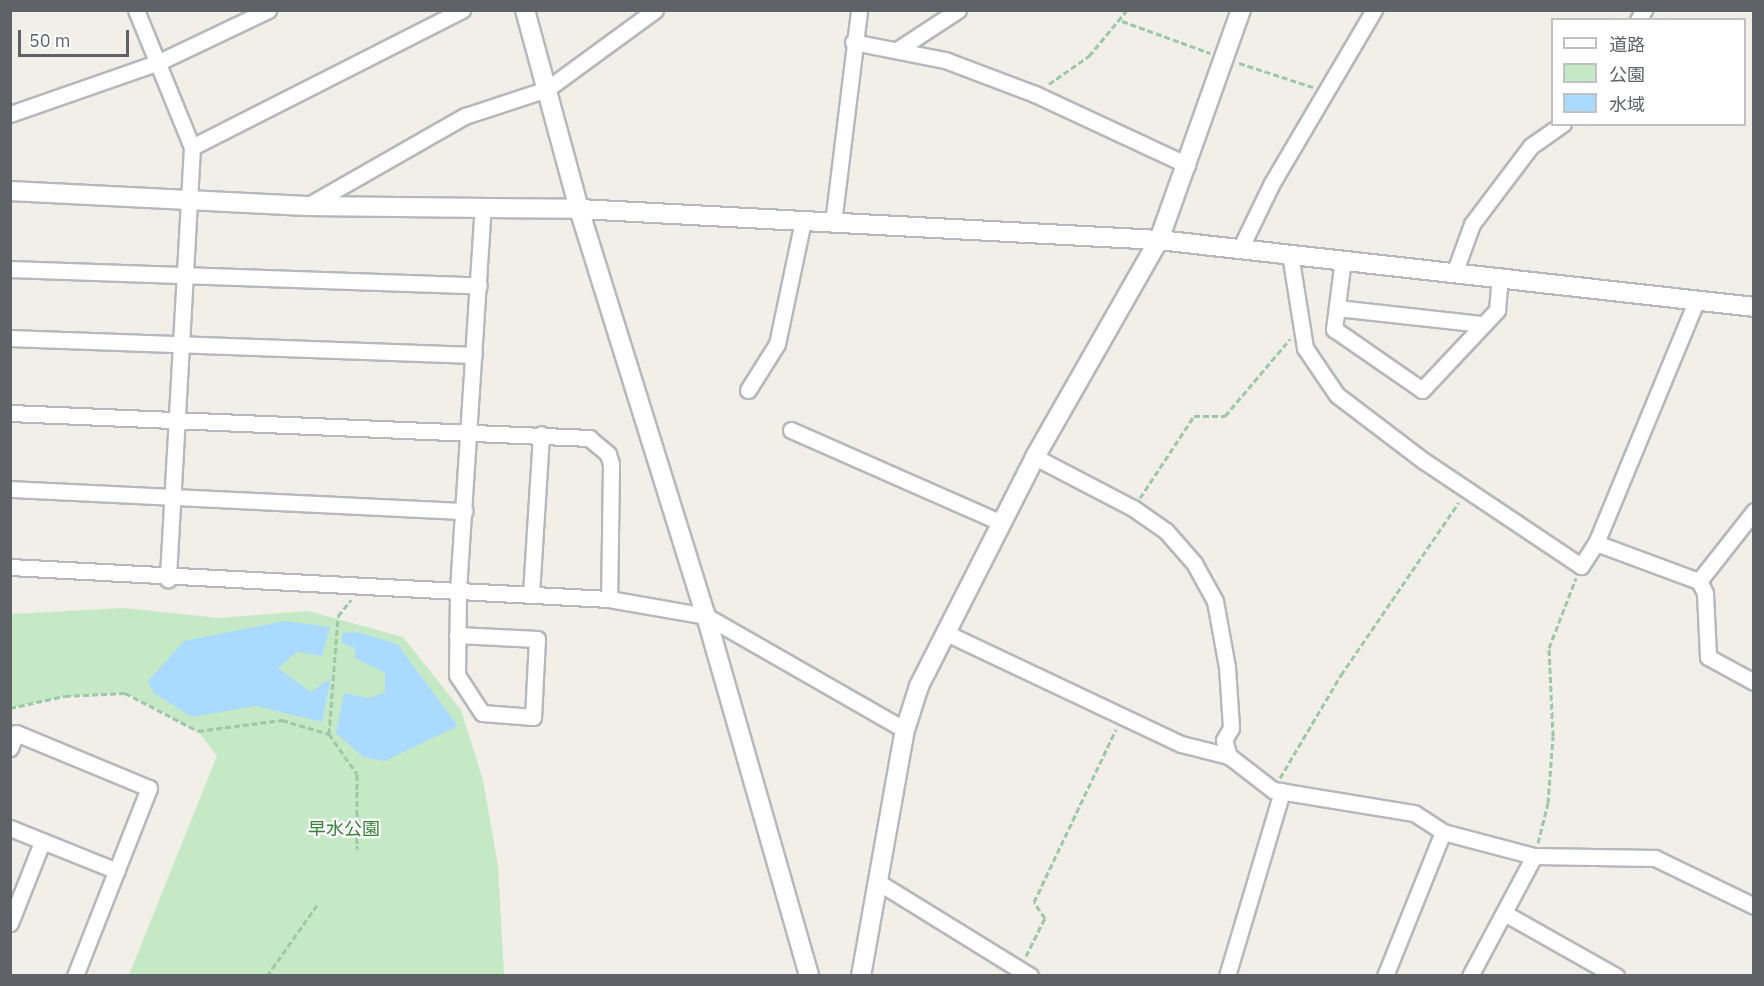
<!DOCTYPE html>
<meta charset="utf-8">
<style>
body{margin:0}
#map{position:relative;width:1764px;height:986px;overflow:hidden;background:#f1efe8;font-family:"IBM Plex Sans","Noto Sans JP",sans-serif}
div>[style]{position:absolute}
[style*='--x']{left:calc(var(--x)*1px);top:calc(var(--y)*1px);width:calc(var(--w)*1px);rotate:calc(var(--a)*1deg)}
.green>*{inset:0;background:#c5e8c5}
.water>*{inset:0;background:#aadaff}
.path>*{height:3px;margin-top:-1.5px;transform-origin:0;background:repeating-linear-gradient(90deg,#9cc7a9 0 6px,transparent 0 9px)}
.roads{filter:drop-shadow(2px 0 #b5b8bc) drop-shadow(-2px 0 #b5b8bc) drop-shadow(0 2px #b5b8bc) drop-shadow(0 -2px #b5b8bc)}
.minor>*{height:15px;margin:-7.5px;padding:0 7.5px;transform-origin:7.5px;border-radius:7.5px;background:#fff}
.tertiary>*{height:18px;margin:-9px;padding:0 9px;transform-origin:9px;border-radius:9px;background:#fff}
span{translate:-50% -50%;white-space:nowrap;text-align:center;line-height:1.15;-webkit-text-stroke:4.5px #fff;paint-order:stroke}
.park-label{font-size:18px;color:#348238}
.frame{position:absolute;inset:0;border:12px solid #5f6368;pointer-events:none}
.legend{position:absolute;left:1551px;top:18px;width:195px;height:108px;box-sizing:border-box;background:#fff;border:2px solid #bfc1c3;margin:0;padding:8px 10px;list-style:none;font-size:18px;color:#5f6368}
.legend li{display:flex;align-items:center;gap:12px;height:30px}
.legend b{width:30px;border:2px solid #bfc1c3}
.scale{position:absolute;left:18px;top:30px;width:111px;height:27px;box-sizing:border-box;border:3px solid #5f6368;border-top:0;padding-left:8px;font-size:18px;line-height:21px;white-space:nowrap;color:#5f6368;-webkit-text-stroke:4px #fff;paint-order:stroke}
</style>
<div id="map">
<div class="green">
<i style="clip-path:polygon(124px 608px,219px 618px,308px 611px,403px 637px,461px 710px,483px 780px,498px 866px,504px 975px,129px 975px,217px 756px,198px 731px,125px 693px,65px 696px,11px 708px,10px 614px)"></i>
</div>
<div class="water">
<i style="clip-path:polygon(284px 621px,330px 627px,322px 656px,297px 652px,278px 668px,311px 692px,331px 678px,322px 722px,256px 706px,192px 717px,154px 693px,148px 681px,184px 641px)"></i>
<i style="clip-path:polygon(357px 632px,397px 644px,458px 726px,385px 761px,363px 757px,336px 733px,344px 693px,369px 698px,385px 692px,385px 673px,355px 658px,355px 648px,342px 643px,342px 633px)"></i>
</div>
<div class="path">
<i style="--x:1122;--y:21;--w:94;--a:20"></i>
<i style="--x:1239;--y:63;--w:78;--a:18"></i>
<i style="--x:1049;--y:84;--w:49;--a:-35"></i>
<i style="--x:1089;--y:56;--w:60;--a:-50.4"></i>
<i style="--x:1140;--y:498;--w:98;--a:-56.6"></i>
<i style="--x:1194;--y:416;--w:31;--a:0"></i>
<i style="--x:1225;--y:416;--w:101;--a:-49.8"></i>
<i style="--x:10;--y:708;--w:56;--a:-12.3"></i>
<i style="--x:65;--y:696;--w:60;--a:-2.9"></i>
<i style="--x:125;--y:693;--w:82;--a:27.5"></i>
<i style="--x:198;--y:731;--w:85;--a:-7.5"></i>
<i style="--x:282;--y:720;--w:49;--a:16.6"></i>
<i style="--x:329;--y:734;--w:49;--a:55"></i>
<i style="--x:357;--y:774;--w:75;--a:90"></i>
<i style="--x:329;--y:734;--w:118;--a:-85.6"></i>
<i style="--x:338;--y:616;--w:21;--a:-51"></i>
<i style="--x:1280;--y:778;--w:120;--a:-59.4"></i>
<i style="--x:1341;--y:675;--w:209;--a:-55.7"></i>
<i style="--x:1538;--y:843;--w:41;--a:-76"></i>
<i style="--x:1548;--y:803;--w:67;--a:-85.7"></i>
<i style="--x:1553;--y:736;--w:88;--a:-92.6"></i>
<i style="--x:1549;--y:648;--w:75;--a:-68.9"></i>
<i style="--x:1026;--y:956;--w:42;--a:-63.4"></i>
<i style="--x:1045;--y:918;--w:19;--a:-125"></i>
<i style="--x:1034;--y:902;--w:191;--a:-64.6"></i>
<i style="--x:267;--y:976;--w:87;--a:-54.8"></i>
</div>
<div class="roads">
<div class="minor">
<i style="--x:136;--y:10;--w:148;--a:67.8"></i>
<i style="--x:192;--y:147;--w:433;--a:93.2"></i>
<i style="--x:1638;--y:20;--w:12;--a:-59"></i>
<i style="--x:853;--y:42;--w:94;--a:11.1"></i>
<i style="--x:945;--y:60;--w:96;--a:20.7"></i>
<i style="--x:1035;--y:94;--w:168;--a:25"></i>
<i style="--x:897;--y:50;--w:73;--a:-33.3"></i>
<i style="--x:10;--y:114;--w:158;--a:-19.2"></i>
<i style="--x:159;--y:62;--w:121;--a:-25.5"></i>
<i style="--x:192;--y:147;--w:303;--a:-26.9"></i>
<i style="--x:307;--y:206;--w:182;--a:-29.7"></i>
<i style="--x:465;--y:116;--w:86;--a:-18.2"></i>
<i style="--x:547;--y:89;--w:134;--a:-36.2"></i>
<i style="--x:833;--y:223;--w:215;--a:-83"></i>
<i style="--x:1240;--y:249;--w:73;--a:-64.1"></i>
<i style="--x:1272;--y:183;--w:201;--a:-59.5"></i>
<i style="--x:1290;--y:254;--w:95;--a:80.9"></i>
<i style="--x:1305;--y:348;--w:57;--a:55.8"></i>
<i style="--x:1337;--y:395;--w:109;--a:37.2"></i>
<i style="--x:1424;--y:461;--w:189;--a:33.8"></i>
<i style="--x:1581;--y:566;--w:27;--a:-57"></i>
<i style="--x:1596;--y:543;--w:264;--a:-67.5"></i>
<i style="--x:1343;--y:259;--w:71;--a:97.3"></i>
<i style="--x:1334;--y:329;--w:107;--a:34.7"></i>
<i style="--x:1422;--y:390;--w:110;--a:-46.8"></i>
<i style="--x:1497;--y:310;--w:34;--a:-85"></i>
<i style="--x:10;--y:269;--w:469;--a:2"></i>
<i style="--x:1455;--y:271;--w:50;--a:-70.1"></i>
<i style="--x:1472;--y:224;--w:98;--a:-52.9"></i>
<i style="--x:1531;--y:146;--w:39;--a:-35"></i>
<i style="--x:1337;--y:308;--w:147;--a:6.3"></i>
<i style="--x:10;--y:338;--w:464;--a:2.1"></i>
<i style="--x:748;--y:390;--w:54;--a:-57.8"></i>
<i style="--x:777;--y:344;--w:126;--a:-78.1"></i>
<i style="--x:10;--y:413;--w:580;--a:2.47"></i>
<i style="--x:589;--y:438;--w:25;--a:40"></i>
<i style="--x:608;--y:454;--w:10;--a:73"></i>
<i style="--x:611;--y:464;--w:135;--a:90.8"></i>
<i style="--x:791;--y:430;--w:228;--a:23.8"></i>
<i style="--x:1035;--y:457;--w:110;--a:27.5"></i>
<i style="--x:1133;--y:508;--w:40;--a:34.9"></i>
<i style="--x:1166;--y:531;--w:43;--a:48.8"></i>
<i style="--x:1194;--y:563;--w:43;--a:61.1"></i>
<i style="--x:1215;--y:601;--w:67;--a:79.7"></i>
<i style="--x:1227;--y:667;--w:61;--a:86.2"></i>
<i style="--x:1231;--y:728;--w:14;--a:120"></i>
<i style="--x:1224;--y:740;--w:17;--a:73"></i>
<i style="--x:1229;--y:756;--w:56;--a:37.7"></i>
<i style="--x:1273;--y:790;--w:143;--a:9.3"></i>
<i style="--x:1414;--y:813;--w:35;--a:33"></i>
<i style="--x:1443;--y:832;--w:94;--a:14.8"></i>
<i style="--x:1534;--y:856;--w:121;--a:0.9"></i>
<i style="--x:1655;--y:858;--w:110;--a:25.9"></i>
<i style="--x:10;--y:489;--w:455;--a:2.8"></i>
<i style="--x:1596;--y:543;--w:110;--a:20.3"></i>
<i style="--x:1699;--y:581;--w:13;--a:63"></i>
<i style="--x:1705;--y:593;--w:64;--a:87.3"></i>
<i style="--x:1708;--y:657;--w:52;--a:28.5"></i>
<i style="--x:10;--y:567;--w:600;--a:3.06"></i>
<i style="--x:609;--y:599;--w:98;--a:9.9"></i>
<i style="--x:706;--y:616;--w:229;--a:29.8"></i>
<i style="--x:1699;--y:581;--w:89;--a:-51.8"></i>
<i style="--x:531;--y:594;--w:160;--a:-86.4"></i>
<i style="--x:944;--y:632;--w:262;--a:25.3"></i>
<i style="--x:1181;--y:744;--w:49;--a:14"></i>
<i style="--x:457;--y:635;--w:80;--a:2.9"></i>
<i style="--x:537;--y:639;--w:78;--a:92.9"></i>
<i style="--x:533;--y:717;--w:51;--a:-175.5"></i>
<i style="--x:482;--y:713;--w:45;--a:-123.3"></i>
<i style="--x:457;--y:675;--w:85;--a:-89.3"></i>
<i style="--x:458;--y:590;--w:383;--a:-86.3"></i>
<i style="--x:10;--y:748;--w:16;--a:-68"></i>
<i style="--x:16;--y:733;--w:144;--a:22.5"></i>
<i style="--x:149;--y:788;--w:202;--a:111.5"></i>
<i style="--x:10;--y:828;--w:115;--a:21.9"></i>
<i style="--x:878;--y:882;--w:179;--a:31.7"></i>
<i style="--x:1504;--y:913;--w:129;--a:29.4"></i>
<i style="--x:10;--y:923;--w:87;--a:-68.4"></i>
<i style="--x:1227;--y:976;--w:193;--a:-73.4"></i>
<i style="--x:1385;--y:976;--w:155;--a:-68.1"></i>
<i style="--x:1470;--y:976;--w:136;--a:-61.9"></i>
</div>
<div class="tertiary">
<i style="--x:525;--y:10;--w:206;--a:74.8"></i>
<i style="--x:579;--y:209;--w:426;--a:72.7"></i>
<i style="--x:706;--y:616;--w:374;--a:74"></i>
<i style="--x:10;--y:191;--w:297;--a:2.9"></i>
<i style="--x:307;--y:206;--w:272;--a:0.6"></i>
<i style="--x:579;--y:209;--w:581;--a:3.06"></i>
<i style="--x:1159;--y:240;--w:599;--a:6.42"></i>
<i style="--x:861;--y:976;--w:250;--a:-79.9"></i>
<i style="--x:905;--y:730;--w:46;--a:-72.3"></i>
<i style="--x:919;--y:686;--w:257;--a:-63.1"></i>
<i style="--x:1035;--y:457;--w:250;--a:-60.3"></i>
<i style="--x:1159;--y:240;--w:244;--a:-70.4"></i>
</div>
</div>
<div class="park-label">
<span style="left:344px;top:829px">早水公園</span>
</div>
<div class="frame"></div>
<ul class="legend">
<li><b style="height:8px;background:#fff"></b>道路</li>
<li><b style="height:16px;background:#c5e8c5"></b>公園</li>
<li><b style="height:16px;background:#aadaff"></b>水域</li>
</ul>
<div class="scale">50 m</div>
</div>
